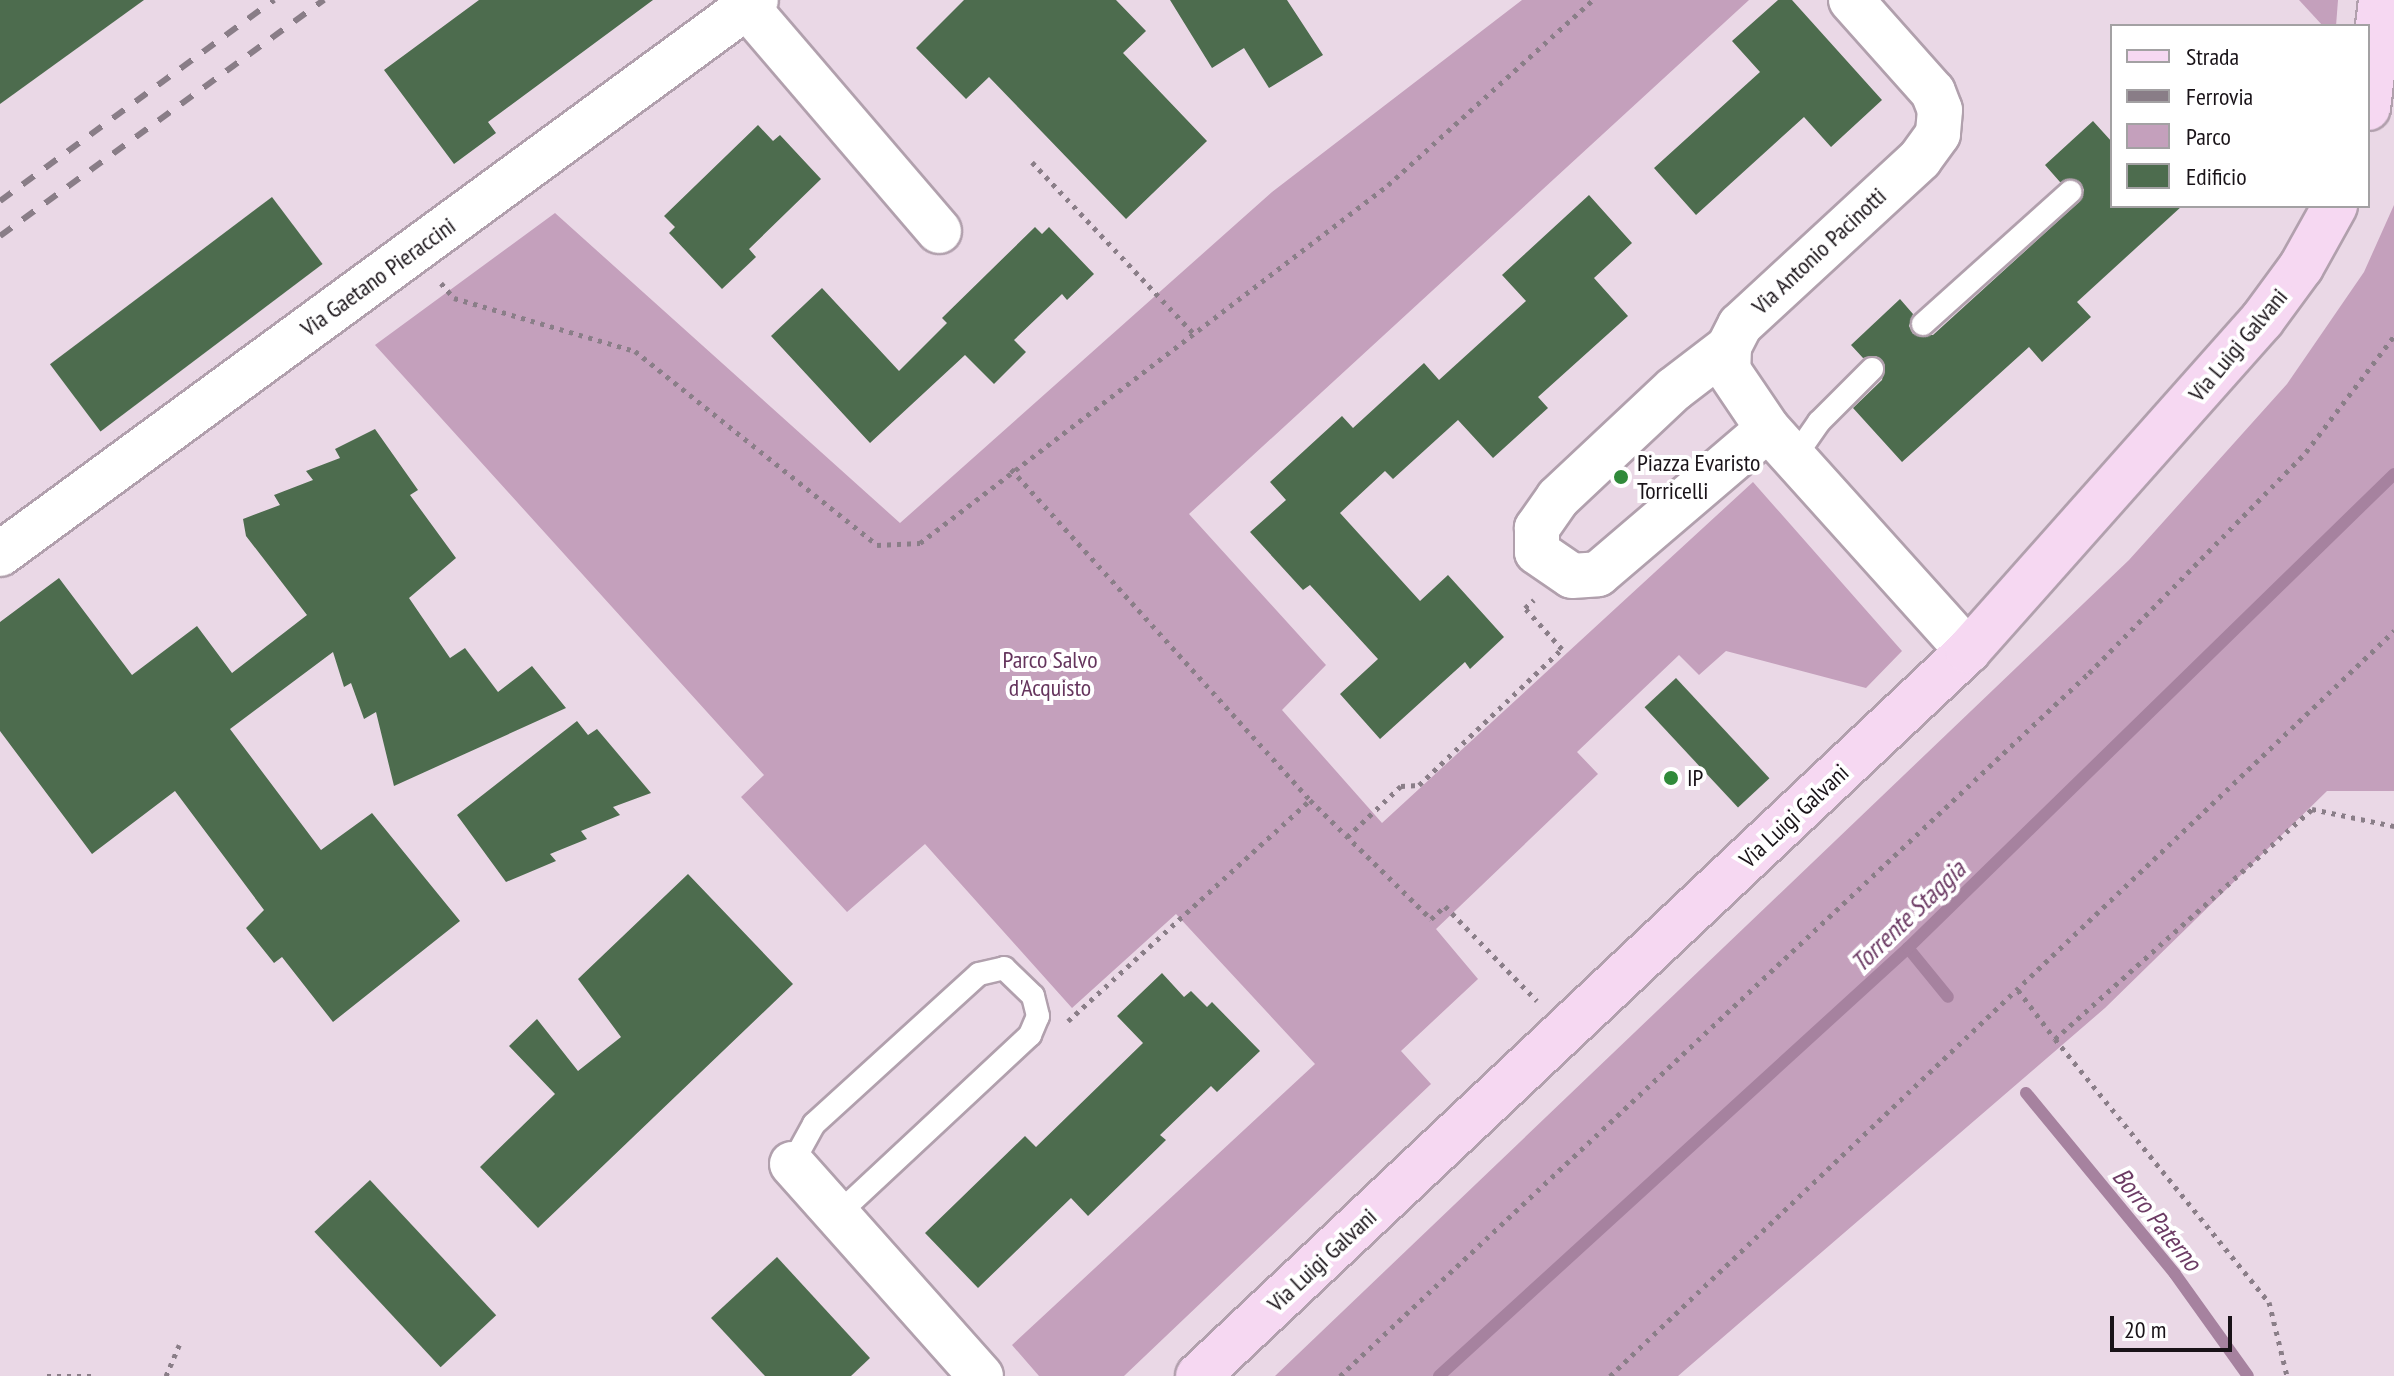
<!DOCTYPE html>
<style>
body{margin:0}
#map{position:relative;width:2394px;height:1376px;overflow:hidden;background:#ead8e6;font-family:"PT Sans Narrow",sans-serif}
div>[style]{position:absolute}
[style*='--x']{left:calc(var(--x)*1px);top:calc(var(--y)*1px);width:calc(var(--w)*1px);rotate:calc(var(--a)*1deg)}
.green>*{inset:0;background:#c4a0bc}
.stream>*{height:12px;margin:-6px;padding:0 6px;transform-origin:6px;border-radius:6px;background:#a6829f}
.building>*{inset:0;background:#4d6c4e;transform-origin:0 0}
.path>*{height:5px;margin-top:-2.5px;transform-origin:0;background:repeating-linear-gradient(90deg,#8a7e88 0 4px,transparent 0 10px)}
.roads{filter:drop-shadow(2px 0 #b1a0ad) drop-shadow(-2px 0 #b1a0ad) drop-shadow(0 2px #b1a0ad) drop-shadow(0 -2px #b1a0ad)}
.lane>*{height:22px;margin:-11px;padding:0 11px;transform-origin:11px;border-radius:11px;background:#fff}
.street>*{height:44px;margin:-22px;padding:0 22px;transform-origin:22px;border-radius:22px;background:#fff}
.secondary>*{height:44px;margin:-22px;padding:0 22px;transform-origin:22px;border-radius:22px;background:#f6d8f2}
.rail>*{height:6px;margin-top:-3px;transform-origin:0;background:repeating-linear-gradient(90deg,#897d87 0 14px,transparent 0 28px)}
.dots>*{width:22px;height:22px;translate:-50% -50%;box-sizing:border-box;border:4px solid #fff;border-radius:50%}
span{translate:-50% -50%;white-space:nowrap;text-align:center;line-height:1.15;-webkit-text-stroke:8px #fff;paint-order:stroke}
.street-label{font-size:24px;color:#191318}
.poi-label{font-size:24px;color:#191318}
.left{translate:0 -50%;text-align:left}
.park-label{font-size:24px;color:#65355d}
.water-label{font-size:26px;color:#6c3b64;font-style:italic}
.legend{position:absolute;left:2110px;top:24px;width:260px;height:184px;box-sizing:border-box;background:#fff;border:2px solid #a3a1a3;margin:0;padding:10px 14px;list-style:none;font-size:24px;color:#191318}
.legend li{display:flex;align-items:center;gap:16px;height:40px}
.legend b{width:40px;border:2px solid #a3a1a3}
.scale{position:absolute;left:2110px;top:1316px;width:122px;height:36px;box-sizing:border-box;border:4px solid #191318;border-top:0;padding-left:10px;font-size:24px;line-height:28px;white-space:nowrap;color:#191318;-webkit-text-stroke:6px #fff;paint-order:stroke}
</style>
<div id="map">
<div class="green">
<i style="clip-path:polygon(1522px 0,1749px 0,1189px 514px,1326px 665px,1282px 710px,1382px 823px,1753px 482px,1902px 651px,1866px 688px,1726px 651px,1699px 675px,1679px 655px,1577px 752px,1598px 774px,1436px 929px,1478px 979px,1401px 1051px,1431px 1084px,1124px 1376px,1039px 1376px,1012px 1345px,1315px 1064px,1176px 914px,1072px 1008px,925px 844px,847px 912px,741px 797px,764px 775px,375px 345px,555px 213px,900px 523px,1272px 192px)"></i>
<i style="clip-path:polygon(2299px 0,2338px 0,2336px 26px,2323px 26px)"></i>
<i style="clip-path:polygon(2394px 205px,2394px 791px,2327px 791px,2105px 1008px,1678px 1376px,1275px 1376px,2129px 560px,2287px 384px,2364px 272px)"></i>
</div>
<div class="stream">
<i style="--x:1908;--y:948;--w:63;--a:50.8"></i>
<i style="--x:2026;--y:1093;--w:234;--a:50.5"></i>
<i style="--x:2175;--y:1274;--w:125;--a:54.4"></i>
<i style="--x:1439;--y:1376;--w:635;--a:-42.38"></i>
<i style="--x:1908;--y:948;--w:679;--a:-44.28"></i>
</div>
<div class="building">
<i style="clip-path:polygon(0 0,144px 0,0 104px)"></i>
<i style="clip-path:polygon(479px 0,653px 0,488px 122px,496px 133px,454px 164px,384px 70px)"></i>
<i style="clip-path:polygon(964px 0,1116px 0,1146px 31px,1123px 53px,1207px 141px,1126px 219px,989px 77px,966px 99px,916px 48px)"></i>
<i style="clip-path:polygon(1170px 0,1287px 0,1323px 55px,1269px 88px,1244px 48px,1212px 68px)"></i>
<i style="clip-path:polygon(1778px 0,1792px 0,1882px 100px,1831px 147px,1804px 117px,1696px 215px,1654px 168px,1760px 72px,1732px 41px)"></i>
<i style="clip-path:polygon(2093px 121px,2112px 142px,2112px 206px,2182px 206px,2077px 302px,2091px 317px,2042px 362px,2029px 347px,1902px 462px,1853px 408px,1882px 380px,1885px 365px,1876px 356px,1863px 358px,1851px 345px,1900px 299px,1913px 314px,1909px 326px,1913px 334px,1933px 335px,2079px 202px,2084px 190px,2080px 182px,2060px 182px,2045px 165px)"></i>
<i style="clip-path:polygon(758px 125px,773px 141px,780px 135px,821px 179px,749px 249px,756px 257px,722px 289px,669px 233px,675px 227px,664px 216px)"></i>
<i style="clip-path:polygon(1589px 195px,1632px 243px,1594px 278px,1628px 316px,1538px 397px,1548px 408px,1493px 458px,1458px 420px,1393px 479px,1385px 471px,1340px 513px,1420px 601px,1448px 575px,1504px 637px,1470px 669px,1465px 662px,1380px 739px,1340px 694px,1378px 659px,1310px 585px,1303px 590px,1250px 532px,1286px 500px,1270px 482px,1342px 416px,1353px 428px,1424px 363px,1439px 380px,1526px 301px,1502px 275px)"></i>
<i style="left:272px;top:197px;width:84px;height:278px;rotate:53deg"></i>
<i style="clip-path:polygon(1035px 227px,1042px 234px,1049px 227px,1094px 274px,1067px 300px,1062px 294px,1014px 340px,1026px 352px,994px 384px,965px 355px,870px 443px,771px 336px,822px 288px,899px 371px,947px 323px,942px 318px)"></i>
<i style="clip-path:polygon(375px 429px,418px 490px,410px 495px,456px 558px,409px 598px,450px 658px,465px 648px,498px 692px,532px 666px,566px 708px,394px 786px,376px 712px,364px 719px,351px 683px,344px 687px,333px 652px,230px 729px,321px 850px,372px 813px,460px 921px,333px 1022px,282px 957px,274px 963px,246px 928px,264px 910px,175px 791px,92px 854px,0 731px,0 622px,59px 578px,132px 675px,197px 626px,232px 673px,307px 615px,246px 536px,243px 519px,280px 505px,274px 495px,313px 480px,306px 471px,340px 458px,335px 449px)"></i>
<i style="left:1676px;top:678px;width:137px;height:43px;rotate:47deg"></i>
<i style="clip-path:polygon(577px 721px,588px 735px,597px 729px,651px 793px,613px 807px,620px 815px,581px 831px,587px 839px,550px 854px,556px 861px,506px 882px,457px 815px)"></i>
<i style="clip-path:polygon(688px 874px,793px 984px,538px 1228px,480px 1167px,555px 1094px,509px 1046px,537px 1019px,578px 1071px,621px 1037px,578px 979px)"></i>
<i style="clip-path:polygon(1162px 973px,1184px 997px,1191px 991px,1207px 1007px,1212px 1002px,1260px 1051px,1217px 1092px,1211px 1086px,1160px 1135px,1166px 1140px,1088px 1216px,1071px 1198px,978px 1288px,925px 1233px,1025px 1136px,1036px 1147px,1143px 1043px,1117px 1016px)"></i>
<i style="left:370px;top:1180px;width:185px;height:76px;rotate:47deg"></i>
<i style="clip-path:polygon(777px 1257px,870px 1358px,851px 1376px,765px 1376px,711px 1318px)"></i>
</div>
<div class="path">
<i style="--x:1032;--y:162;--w:236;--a:46.7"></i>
<i style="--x:441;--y:283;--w:20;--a:49"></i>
<i style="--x:454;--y:298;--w:189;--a:16.3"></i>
<i style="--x:635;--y:351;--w:310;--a:38.7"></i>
<i style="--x:877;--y:545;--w:43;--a:-2.7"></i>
<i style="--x:920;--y:543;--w:589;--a:-37.41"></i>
<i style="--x:1388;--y:185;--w:276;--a:-42.1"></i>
<i style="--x:1011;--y:469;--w:446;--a:47.9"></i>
<i style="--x:1310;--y:800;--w:170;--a:44.5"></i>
<i style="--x:1431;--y:919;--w:19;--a:-43"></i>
<i style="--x:1445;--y:906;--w:132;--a:45.9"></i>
<i style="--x:1347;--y:837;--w:74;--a:-43.4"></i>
<i style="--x:1401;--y:786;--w:18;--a:-3"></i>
<i style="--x:1419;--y:785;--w:197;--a:-43.6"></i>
<i style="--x:1562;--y:649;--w:55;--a:-132.1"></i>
<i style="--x:1525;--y:608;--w:12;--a:-42"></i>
<i style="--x:2018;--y:990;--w:61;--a:52.9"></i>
<i style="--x:2055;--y:1039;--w:345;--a:-41.8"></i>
<i style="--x:2312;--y:809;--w:84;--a:11.7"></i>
<i style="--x:1068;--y:1021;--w:328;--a:-42.4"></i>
<i style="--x:2055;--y:1039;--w:339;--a:50.9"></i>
<i style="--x:2269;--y:1302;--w:76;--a:76.3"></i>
<i style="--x:47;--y:1376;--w:48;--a:0"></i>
<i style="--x:166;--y:1376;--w:34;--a:-67"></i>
<i style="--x:1340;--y:1376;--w:1027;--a:-43.19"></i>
<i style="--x:2089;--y:673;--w:310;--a:-45.5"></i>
<i style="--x:2306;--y:452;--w:146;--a:-52.8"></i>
<i style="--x:1610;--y:1376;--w:1082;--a:-43.54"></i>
</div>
<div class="roads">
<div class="lane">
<i style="--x:1923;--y:324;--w:198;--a:-41.9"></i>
<i style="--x:1794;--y:458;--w:44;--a:-55.2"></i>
<i style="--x:1819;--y:422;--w:75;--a:-45"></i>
<i style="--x:792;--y:1164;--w:46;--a:-61.2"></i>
<i style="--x:814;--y:1124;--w:223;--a:-42.3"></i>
<i style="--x:979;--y:974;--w:26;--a:-13"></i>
<i style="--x:1004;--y:968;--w:40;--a:44"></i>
<i style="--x:1033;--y:996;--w:21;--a:76"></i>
<i style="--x:1038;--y:1016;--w:21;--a:113"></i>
<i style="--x:1030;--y:1035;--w:264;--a:137"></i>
</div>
<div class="street">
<i style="--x:1851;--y:0;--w:123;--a:48.3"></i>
<i style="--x:1933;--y:92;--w:19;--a:69"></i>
<i style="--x:1940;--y:110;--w:24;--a:95"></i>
<i style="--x:1938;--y:134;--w:31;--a:126"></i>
<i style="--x:1920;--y:159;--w:245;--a:137.3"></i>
<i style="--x:1740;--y:325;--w:25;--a:117"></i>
<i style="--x:1729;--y:347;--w:23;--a:92"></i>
<i style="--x:1728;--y:370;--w:71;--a:55.9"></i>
<i style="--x:1768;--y:429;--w:299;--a:48"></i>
<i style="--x:747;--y:7;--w:295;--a:49.4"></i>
<i style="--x:1729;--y:347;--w:69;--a:142.6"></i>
<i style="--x:1674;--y:389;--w:159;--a:136.8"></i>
<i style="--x:1558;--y:498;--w:37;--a:125"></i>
<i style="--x:1537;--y:528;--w:24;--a:90"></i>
<i style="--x:1537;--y:552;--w:42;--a:34.4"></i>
<i style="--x:1572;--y:576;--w:26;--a:-4"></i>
<i style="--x:1598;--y:574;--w:223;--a:-40.5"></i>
<i style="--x:0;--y:554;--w:937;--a:-36.23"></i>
<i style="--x:792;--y:1164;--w:284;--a:48.3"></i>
</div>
<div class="secondary">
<i style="--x:2368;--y:108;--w:109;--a:-83.1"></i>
<i style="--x:1198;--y:1376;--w:1058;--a:-43.28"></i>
<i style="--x:1968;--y:651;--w:443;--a:-48.4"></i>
<i style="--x:2262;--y:320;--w:66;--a:-53.7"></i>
<i style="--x:2301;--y:267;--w:70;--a:-60.9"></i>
</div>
</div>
<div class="rail">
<i style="--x:0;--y:201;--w:340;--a:-36.3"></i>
<i style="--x:0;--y:236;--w:401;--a:-36.1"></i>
</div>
<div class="dots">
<i style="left:1621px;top:477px;background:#308a3a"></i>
<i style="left:1671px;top:778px;background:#308a3a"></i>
</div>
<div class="street-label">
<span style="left:1819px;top:251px;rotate:-43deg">Via Antonio Pacinotti</span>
<span style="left:378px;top:277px;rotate:-36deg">Via Gaetano Pieraccini</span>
<span style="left:2238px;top:345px;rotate:-50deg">Via Luigi Galvani</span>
<span style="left:1794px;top:816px;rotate:-43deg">Via Luigi Galvani</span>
<span style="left:1322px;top:1260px;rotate:-43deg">Via Luigi Galvani</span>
</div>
<div class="poi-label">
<span class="left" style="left:1637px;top:477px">Piazza Evaristo<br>Torricelli</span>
<span class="left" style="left:1687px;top:778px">IP</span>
</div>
<div class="park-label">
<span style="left:1050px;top:674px">Parco Salvo<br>d'Acquisto</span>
</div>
<div class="water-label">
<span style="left:1908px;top:916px;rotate:-44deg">Torrente Staggia</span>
<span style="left:2157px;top:1219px;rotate:51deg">Borro Paterno</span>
</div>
<ul class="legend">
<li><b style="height:10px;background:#f6d8f2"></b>Strada</li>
<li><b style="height:10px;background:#897d87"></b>Ferrovia</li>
<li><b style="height:22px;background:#c4a0bc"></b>Parco</li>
<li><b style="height:22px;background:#4d6c4e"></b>Edificio</li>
</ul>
<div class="scale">20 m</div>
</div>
